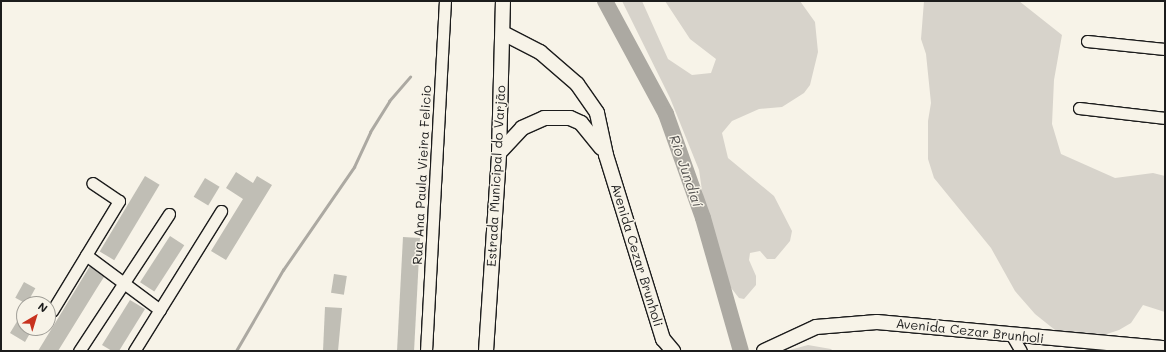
<!DOCTYPE html>
<meta charset="utf-8">
<style>
body{margin:0}
#map{position:relative;width:1166px;height:352px;overflow:hidden;background:#f7f3e8;font-family:Mali,sans-serif}
div>[style]{position:absolute}
[style*='--x']{left:calc(var(--x)*1px);top:calc(var(--y)*1px);width:calc(var(--w)*1px);rotate:calc(var(--a)*1deg)}
.green>*{inset:0;background:#d7d3cb}
.stream>*{height:2.5px;margin:-1.25px;padding:0 1.25px;transform-origin:1.25px;border-radius:1.25px;background:#aca9a2}
.river>*{height:16px;margin:-8px;padding:0 8px;transform-origin:8px;border-radius:8px;background:#aca9a2}
.building>*{inset:0;background:#c0beb5;transform-origin:0 0}
.roads{filter:drop-shadow(1px 0 #1c1c1c) drop-shadow(-1px 0 #1c1c1c) drop-shadow(0 1px #1c1c1c) drop-shadow(0 -1px #1c1c1c)}
.minor>*{height:11px;margin:-5.5px;padding:0 5.5px;transform-origin:5.5px;border-radius:5.5px;background:#f7f3e8}
.major>*{height:14px;margin:-7px;padding:0 7px;transform-origin:7px;border-radius:7px;background:#f7f3e8}
span{translate:-50% -50%;white-space:nowrap;text-align:center;line-height:1.15;-webkit-text-stroke:3px #f7f3e8;paint-order:stroke}
.street-label{font-size:13px;color:#1c1c1c}
.water-label{font-size:14px;color:#565452;font-style:italic}
.frame{position:absolute;inset:0;border:2px solid #1c1c1c;pointer-events:none}
.north{position:absolute;left:16px;top:296px;width:40px;height:40px;box-sizing:border-box;background:#f7f3e8;border:1px solid #9f9d96;border-radius:50%;rotate:38deg;font-size:11px;font-weight:700;line-height:16px;text-align:center;color:#1c1c1c}
.north::after{content:'';display:block;margin:auto;width:14px;height:18px;background:#c8321e;clip-path:polygon(50% 0,100% 100%,50% 72%,0 100%)}
</style>
<div id="map">
<div class="green">
<i style="clip-path:polygon(622px 1px,642px 1px,668px 59px,692px 75px,711px 73px,716px 59px,690px 39px,665px 1px,800px 1px,815px 22px,818px 52px,810px 85px,804px 93px,782px 107px,759px 109px,732px 121px,722px 133px,728px 158px,774px 196px,792px 231px,790px 241px,775px 259px,767px 259px,760px 251px,750px 253px,749px 260px,756px 276px,756px 285px,744px 299px,739px 298px,728px 284px,710px 245px,699px 170px,670px 98px)"></i>
<i style="clip-path:polygon(924px 1px,1019px 1px,1062px 35px,1054px 80px,1052px 124px,1061px 154px,1115px 178px,1153px 173px,1165px 176px,1165px 312px,1143px 305px,1131px 323px,1119px 330px,1104px 335px,1074px 339px,1060px 334px,1035px 314px,1015px 291px,991px 248px,934px 178px,928px 159px,928px 121px,931px 103px,926px 54px,921px 39px)"></i>
<i style="clip-path:polygon(808px 345px,831px 349px,833px 351px,786px 351px)"></i>
</div>
<div class="stream">
<i style="--x:236;--y:351;--w:94;--a:-59.9"></i>
<i style="--x:283;--y:270;--w:125;--a:-55.4"></i>
<i style="--x:354;--y:167;--w:38;--a:-65"></i>
<i style="--x:370;--y:132;--w:36;--a:-58"></i>
<i style="--x:389;--y:101;--w:32;--a:-49"></i>
</div>
<div class="river">
<i style="--x:605;--y:1;--w:128;--a:61.6"></i>
<i style="--x:666;--y:114;--w:110;--a:70.4"></i>
<i style="--x:703;--y:218;--w:138;--a:74.1"></i>
</div>
<div class="building">
<i style="clip-path:polygon(236px 172px,253px 183px,257px 176px,272px 185px,226px 260px,211px 251px,243px 199px,226px 188px)"></i>
<i style="left:145px;top:176px;width:17px;height:88px;rotate:31deg"></i>
<i style="left:205px;top:178px;width:17px;height:22px;rotate:31deg"></i>
<i style="left:170px;top:236px;width:17px;height:55px;rotate:33deg"></i>
<i style="left:403px;top:237px;width:17px;height:114px;rotate:3deg"></i>
<i style="clip-path:polygon(90px 266px,104px 277px,97px 288px,58px 351px,38px 351px)"></i>
<i style="left:334px;top:274px;width:13px;height:19px;rotate:9deg"></i>
<i style="left:24px;top:282px;width:13px;height:18px;rotate:29deg"></i>
<i style="clip-path:polygon(130px 300px,145px 309px,119px 351px,112px 351px,102px 345px)"></i>
<i style="clip-path:polygon(325px 307px,342px 308px,338px 351px,323px 351px)"></i>
<i style="clip-path:polygon(24px 310px,24px 328px,33px 328px,25px 342px,10px 333px)"></i>
</div>
<div class="roads">
<div class="minor">
<i style="--x:1087;--y:41;--w:78;--a:5.9"></i>
<i style="--x:1079;--y:108;--w:87;--a:6.6"></i>
<i style="--x:86;--y:255;--w:92;--a:36.6"></i>
<i style="--x:52;--y:311;--w:129;--a:-58.7"></i>
<i style="--x:119;--y:201;--w:32;--a:-146"></i>
<i style="--x:1012;--y:336;--w:17;--a:59"></i>
<i style="--x:79;--y:351;--w:164;--a:-56.7"></i>
<i style="--x:134;--y:351;--w:165;--a:-58.1"></i>
<i style="--x:426;--y:351;--w:351;--a:-86.9"></i>
</div>
<div class="major">
<i style="--x:503;--y:33;--w:42;--a:27.2"></i>
<i style="--x:540;--y:52;--w:49;--a:40.9"></i>
<i style="--x:577;--y:84;--w:35;--a:55"></i>
<i style="--x:597;--y:113;--w:43;--a:77.9"></i>
<i style="--x:606;--y:155;--w:193;--a:72.8"></i>
<i style="--x:663;--y:339;--w:16;--a:50"></i>
<i style="--x:499;--y:153;--w:34;--a:-47"></i>
<i style="--x:522;--y:128;--w:24;--a:-24"></i>
<i style="--x:544;--y:118;--w:26;--a:0"></i>
<i style="--x:570;--y:118;--w:12;--a:24"></i>
<i style="--x:581;--y:123;--w:32;--a:51"></i>
<i style="--x:486;--y:351;--w:198;--a:-86.2"></i>
<i style="--x:499;--y:153;--w:152;--a:-88.5"></i>
<i style="--x:764;--y:351;--w:57;--a:-24.8"></i>
<i style="--x:816;--y:327;--w:61;--a:-4.7"></i>
<i style="--x:877;--y:322;--w:289;--a:5.2"></i>
</div>
</div>
<div class="street-label">
<span style="left:422px;top:175px;rotate:-87deg">Rua Ana Paula Vieira Felicio</span>
<span style="left:496px;top:176px;rotate:-87deg">Estrada Municipal do Varjão</span>
<span style="left:637px;top:255px;rotate:73deg">Avenida Cezar Brunholi</span>
<span style="left:970px;top:331px;rotate:6deg">Avenida Cezar Brunholi</span>
</div>
<div class="water-label">
<span style="left:686px;top:171px;rotate:71deg">Rio Jundiaí</span>
</div>
<div class="frame"></div>
<div class="north">N</div>
</div>
